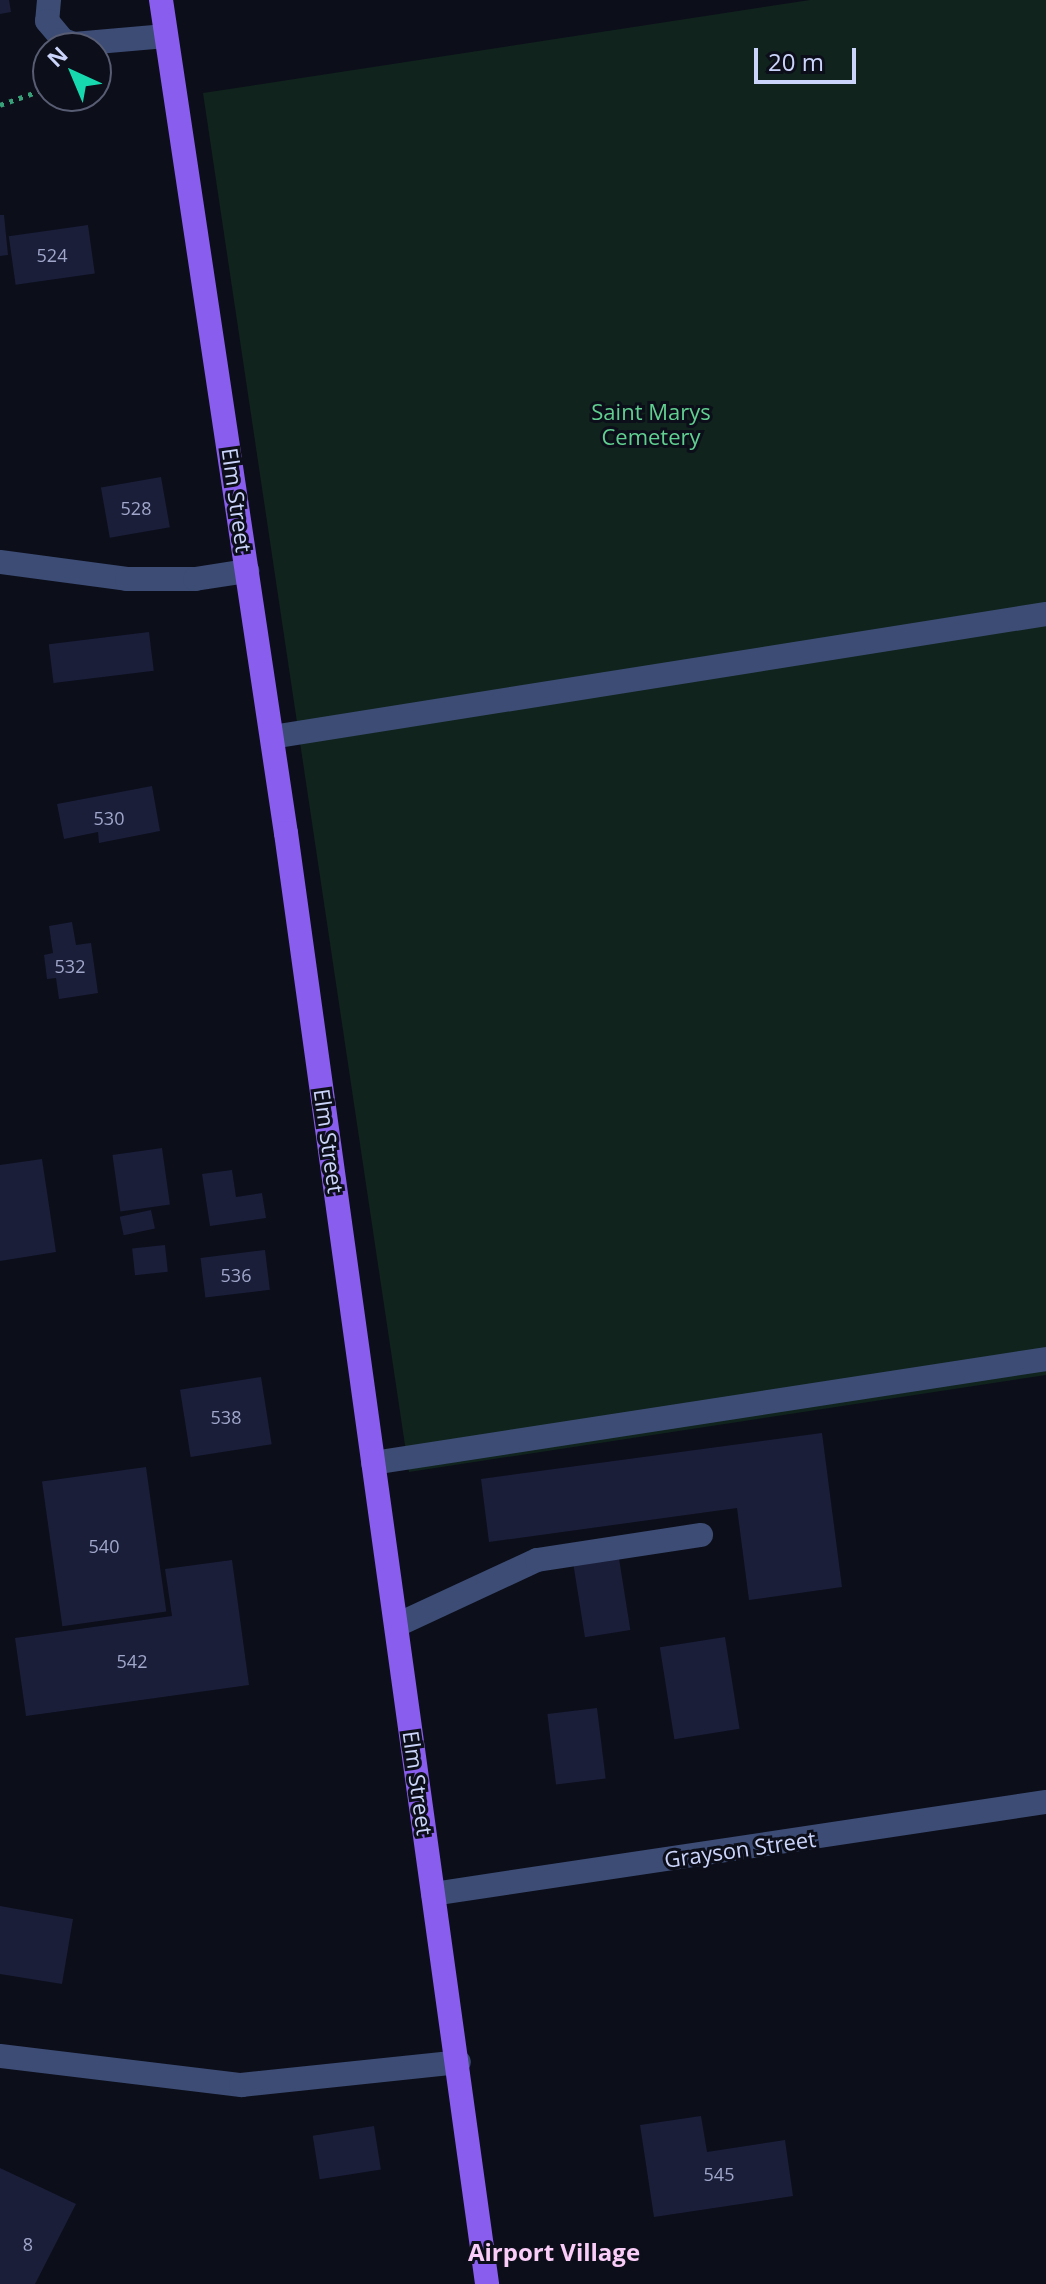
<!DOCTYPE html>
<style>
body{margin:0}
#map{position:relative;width:1046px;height:2284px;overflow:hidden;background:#0c0e1a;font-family:"Open Sans",sans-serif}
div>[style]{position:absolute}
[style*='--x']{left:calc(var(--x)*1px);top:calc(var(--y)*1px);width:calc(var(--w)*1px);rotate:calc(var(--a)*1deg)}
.green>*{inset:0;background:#10231c}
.building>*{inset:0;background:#1a1e39;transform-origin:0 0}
.path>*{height:5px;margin-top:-2.5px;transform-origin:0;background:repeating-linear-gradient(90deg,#38a079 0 4px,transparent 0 10px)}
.minor>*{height:24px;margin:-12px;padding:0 12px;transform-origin:12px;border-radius:12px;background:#3c4c74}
.major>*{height:24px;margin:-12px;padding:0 12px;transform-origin:12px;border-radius:12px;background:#895dee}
span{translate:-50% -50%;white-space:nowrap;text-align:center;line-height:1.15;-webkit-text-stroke:6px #0c0e1a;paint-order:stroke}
.number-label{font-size:18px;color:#9fa6ca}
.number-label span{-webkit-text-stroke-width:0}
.park-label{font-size:22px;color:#60d090}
.street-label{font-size:22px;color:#cbd4fa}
.neighbourhood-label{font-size:24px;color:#faccf8;font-weight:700}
.north{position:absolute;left:32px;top:32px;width:80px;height:80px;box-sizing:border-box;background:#0c0e1a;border:2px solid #585d74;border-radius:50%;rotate:316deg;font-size:22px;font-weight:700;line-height:32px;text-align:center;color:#cbd4fa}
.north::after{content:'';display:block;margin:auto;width:28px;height:36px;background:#17d9af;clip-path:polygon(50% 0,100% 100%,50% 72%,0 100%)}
.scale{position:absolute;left:754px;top:48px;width:102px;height:36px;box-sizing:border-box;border:4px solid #cbd4fa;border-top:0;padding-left:10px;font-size:24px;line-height:28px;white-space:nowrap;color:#cbd4fa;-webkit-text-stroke:6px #0c0e1a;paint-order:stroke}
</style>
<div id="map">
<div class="green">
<i style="clip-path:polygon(810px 0,1046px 0,1046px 1375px,409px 1472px,203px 93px)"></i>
</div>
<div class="building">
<i style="clip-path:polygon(0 0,9px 0,11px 12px,0 14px)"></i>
<i style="clip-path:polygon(0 215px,4px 215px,8px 255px,0 256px)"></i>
<i style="left:88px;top:225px;width:49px;height:80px;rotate:82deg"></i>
<i style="left:161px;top:477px;width:51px;height:61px;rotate:80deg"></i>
<i style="left:149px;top:632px;width:39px;height:101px;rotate:83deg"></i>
<i style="clip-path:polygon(152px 786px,160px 831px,99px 843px,98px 832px,64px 839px,57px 804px)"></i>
<i style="clip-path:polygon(72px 922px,76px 945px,91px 943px,98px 993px,59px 999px,56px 978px,47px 979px,44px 955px,53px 953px,49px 926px)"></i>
<i style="left:162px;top:1148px;width:57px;height:50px;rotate:82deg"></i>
<i style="clip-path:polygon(42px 1159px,56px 1252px,0 1261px,0 1165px)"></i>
<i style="clip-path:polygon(232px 1170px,236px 1197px,262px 1193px,266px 1218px,210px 1226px,202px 1174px)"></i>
<i style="left:151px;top:1210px;width:19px;height:32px;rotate:78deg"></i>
<i style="left:165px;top:1245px;width:27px;height:33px;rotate:84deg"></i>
<i style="left:265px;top:1250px;width:40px;height:65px;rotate:83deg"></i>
<i style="left:261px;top:1377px;width:68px;height:82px;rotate:81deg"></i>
<i style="clip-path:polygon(822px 1433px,842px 1587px,749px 1600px,737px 1508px,489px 1542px,481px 1479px)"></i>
<i style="left:146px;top:1467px;width:146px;height:105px;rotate:82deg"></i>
<i style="left:618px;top:1552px;width:79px;height:46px;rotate:81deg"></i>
<i style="clip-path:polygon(232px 1560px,249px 1685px,26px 1716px,15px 1638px,172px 1616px,165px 1569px)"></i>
<i style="left:725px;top:1637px;width:93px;height:66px;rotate:81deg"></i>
<i style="left:597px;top:1708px;width:71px;height:50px;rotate:83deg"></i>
<i style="clip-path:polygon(0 1906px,73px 1919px,62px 1984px,0 1974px)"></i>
<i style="clip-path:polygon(701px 2116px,707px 2152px,785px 2140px,793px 2196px,654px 2217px,640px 2125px)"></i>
<i style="left:374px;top:2126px;width:44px;height:62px;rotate:81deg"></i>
<i style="clip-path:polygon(0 2168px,76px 2204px,35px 2284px,0 2284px)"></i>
</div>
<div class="path">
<i style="--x:96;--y:78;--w:14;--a:-30"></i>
<i style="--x:0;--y:105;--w:51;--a:-19.5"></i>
</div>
<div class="minor">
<i style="--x:49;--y:0;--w:21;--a:95"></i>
<i style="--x:47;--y:21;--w:25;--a:50"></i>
<i style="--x:63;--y:40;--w:12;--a:20"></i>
<i style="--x:74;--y:44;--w:92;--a:-5"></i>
<i style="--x:0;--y:562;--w:128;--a:7.6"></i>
<i style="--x:127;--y:579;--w:68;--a:0"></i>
<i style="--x:195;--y:579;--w:53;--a:-8.7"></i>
<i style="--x:272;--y:737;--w:784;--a:-9.03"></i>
<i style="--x:373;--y:1463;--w:681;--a:-8.78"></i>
<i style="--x:397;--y:1625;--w:154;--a:-24.9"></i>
<i style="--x:537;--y:1560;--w:166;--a:-8.7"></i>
<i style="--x:433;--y:1894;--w:620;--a:-8.54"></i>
<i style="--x:0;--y:2056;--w:243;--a:6.9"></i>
<i style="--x:241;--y:2085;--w:219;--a:-6"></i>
</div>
<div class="major">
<i style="--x:161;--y:0;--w:842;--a:81.47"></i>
<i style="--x:286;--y:833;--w:1465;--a:82.11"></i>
</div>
<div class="number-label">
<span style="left:52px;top:255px">524</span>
<span style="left:136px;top:508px">528</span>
<span style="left:109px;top:818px">530</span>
<span style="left:70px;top:966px">532</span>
<span style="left:236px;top:1275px">536</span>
<span style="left:226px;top:1417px">538</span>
<span style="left:104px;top:1546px">540</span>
<span style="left:132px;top:1661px">542</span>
<span style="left:719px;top:2174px">545</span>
<span style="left:28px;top:2244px">8</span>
</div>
<div class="park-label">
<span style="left:651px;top:424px">Saint Marys<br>Cemetery</span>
</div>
<div class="street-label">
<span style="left:237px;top:500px;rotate:82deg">Elm Street</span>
<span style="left:329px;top:1141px;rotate:82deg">Elm Street</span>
<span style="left:418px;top:1783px;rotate:82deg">Elm Street</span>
<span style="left:740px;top:1849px;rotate:-8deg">Grayson Street</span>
</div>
<div class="neighbourhood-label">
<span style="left:554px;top:2252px">Airport Village</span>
</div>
<div class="north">N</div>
<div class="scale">20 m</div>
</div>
